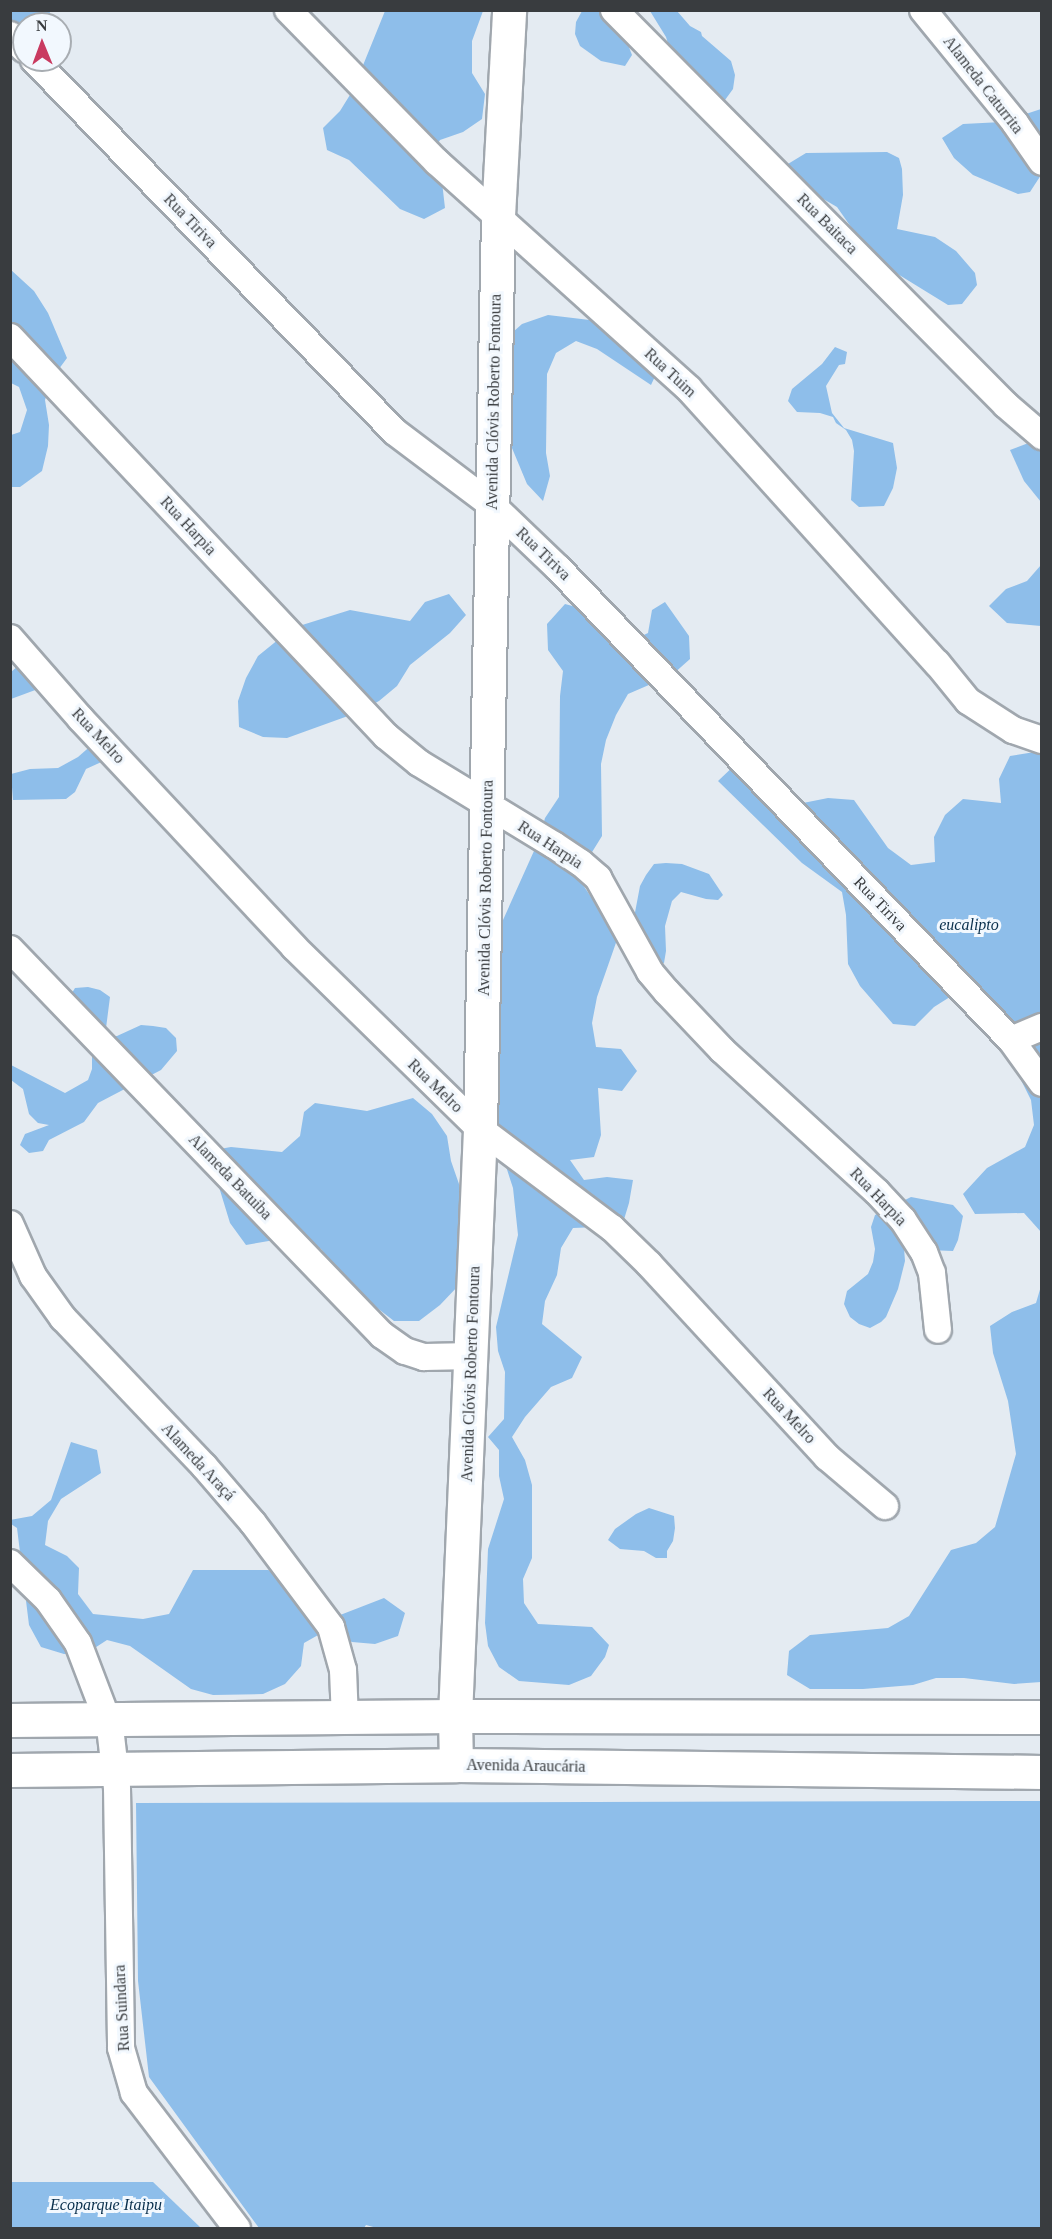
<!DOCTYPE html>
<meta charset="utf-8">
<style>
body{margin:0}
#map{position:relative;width:1052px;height:2239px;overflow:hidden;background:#e4ebf2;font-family:"Times New Roman",serif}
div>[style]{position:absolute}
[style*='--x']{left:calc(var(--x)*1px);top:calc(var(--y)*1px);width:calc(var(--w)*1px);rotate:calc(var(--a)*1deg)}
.green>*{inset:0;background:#8ebeea}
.roads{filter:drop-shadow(2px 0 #a0a7ae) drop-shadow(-2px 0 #a0a7ae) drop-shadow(0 2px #a0a7ae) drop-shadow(0 -2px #a0a7ae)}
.street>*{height:26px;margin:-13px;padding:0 13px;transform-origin:13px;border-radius:13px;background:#fff}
.secondary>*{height:33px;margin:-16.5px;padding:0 16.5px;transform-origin:16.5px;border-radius:16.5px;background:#fff}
span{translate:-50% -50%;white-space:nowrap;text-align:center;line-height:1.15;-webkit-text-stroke:6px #f2f8fe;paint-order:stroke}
.street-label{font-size:16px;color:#393c3f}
.park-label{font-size:16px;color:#092f4c;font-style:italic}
.frame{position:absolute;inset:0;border:12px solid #393c3f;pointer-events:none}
.north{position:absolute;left:12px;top:12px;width:60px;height:60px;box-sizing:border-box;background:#f2f8fe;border:2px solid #a8adb2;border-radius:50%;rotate:359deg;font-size:16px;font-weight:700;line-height:24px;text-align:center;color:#393c3f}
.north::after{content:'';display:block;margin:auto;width:21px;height:27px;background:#c93a60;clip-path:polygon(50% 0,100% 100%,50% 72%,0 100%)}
</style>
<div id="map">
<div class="green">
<i style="clip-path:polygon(10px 11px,50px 11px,49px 24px,24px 24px,24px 36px,11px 20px)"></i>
<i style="clip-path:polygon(385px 11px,483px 11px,472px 41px,472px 73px,485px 94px,482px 119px,463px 132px,440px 140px,428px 161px,442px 182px,445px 208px,424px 219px,400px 209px,349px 160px,327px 150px,323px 128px,340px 111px,353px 90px)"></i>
<i style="clip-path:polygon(582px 11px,615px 11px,632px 55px,625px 66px,601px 61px,580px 46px,575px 34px,576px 22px)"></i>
<i style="clip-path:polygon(650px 11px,677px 11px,690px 26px,701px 32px,702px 36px,731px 61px,735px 75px,733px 89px,725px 100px,713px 96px,670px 50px,666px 37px)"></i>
<i style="clip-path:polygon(1041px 109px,1041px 175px,1030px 192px,1018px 194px,973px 175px,954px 158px,942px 138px,963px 124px,1002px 122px)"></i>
<i style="clip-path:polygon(887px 152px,899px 158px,902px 169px,903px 195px,897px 229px,935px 237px,956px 251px,975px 273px,977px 285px,962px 304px,948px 305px,883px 265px,865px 247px,837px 207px,813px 193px,783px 167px,806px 153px)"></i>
<i style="clip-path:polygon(10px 269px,34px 291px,48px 313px,67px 358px,53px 377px,45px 400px,49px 425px,48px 446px,42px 471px,20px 487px,11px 487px,11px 435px,20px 432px,27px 410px,19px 387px,11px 383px)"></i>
<i style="clip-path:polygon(548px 315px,598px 321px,658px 370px,651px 385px,597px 349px,576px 341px,556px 353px,547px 374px,546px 453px,550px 476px,543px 501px,527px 484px,507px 436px,502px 342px,522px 324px)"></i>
<i style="clip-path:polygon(835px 347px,847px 352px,845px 364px,839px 365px,826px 386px,832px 413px,844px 428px,893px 443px,897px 468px,893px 488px,884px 506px,859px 507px,851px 500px,854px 451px,852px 440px,846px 430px,836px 423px,833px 417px,820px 413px,797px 412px,788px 401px,792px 389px,822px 364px)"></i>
<i style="clip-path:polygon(1031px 442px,1041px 450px,1041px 502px,1024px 481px,1010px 450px)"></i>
<i style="clip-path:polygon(1041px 565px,1041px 626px,1007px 623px,989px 606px,1006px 589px,1027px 581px)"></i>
<i style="clip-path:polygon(449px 594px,466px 615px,450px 633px,410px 665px,397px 686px,379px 701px,359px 712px,287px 738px,263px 737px,239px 727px,238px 701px,246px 678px,258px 656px,279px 639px,299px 626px,350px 610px,410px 621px,425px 602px)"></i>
<i style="clip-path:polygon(665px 602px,689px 636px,690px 659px,672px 675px,628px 694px,616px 715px,606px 740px,601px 764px,602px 836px,589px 857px,581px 882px,618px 937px,597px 997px,592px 1023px,596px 1047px,621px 1049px,637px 1071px,622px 1091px,598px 1088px,601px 1135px,594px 1157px,570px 1160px,584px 1180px,607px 1177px,633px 1180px,629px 1203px,622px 1226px,573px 1228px,561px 1248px,557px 1275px,545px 1301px,542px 1324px,582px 1357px,572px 1378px,551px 1387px,525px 1417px,512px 1437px,525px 1460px,532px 1485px,532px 1558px,523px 1579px,524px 1603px,538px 1624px,592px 1627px,609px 1645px,605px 1657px,591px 1676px,569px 1685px,519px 1681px,499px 1667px,488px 1646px,485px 1623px,488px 1549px,504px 1499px,499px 1476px,499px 1450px,488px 1437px,504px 1419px,505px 1372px,498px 1351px,496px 1327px,518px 1235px,513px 1188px,498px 1142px,499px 1108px,494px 967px,503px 920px,538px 842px,545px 818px,559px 797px,560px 696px,563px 671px,548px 650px,547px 624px,565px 604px,591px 611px,627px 643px,648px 633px,652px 610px)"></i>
<i style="clip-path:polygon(19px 665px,38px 689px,11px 699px,10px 673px)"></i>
<i style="clip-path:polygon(94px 743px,108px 759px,86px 769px,75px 792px,66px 799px,13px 800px,11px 774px,30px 769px,58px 768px,78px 757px)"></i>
<i style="clip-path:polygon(1041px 751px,1041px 1232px,1024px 1213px,975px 1214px,963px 1194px,987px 1168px,1025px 1147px,1034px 1125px,1031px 1100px,1009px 1056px,953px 995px,934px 1007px,915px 1026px,893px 1024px,860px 986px,848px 964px,846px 915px,842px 892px,802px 863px,718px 781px,738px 762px,803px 803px,828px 798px,854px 800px,888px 848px,911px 865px,935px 862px,934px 837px,945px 815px,963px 799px,1001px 803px,999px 779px,1010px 756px)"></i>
<i style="clip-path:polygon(666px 863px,682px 864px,709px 874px,723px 895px,718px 900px,706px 899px,681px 892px,672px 901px,665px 926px,666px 951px,664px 963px,652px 962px,633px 923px,640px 886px,646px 875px,654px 864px)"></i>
<i style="clip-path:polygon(88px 987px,100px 990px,110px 997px,105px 1036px,117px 1036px,141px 1025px,153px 1026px,166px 1028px,176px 1038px,177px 1051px,161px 1070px,98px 1103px,84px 1122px,49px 1140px,43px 1151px,29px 1153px,20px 1145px,25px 1134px,49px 1125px,38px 1123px,29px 1114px,23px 1089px,11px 1080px,11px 1065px,65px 1093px,88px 1080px,92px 1069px,92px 1045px,69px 998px,75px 988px)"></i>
<i style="clip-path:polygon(413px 1098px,432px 1114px,447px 1136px,451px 1161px,459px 1184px,463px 1212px,459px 1285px,440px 1305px,419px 1321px,394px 1321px,354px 1290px,321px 1249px,298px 1236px,246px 1245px,230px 1223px,208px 1151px,231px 1147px,282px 1152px,300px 1136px,304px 1112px,315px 1103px,367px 1111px)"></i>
<i style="clip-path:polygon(911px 1197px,953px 1205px,963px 1216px,958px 1240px,953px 1251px,928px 1250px,897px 1224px,904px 1248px,905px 1261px,898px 1289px,886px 1317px,881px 1322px,870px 1328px,859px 1324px,850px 1317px,844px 1304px,847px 1291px,868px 1274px,873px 1262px,875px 1249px,871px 1227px,875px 1215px)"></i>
<i style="clip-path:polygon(1041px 1286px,1041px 1682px,1014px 1684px,964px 1678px,936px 1678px,913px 1685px,863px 1689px,810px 1689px,787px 1675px,789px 1651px,810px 1635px,888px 1628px,909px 1616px,951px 1550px,976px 1543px,995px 1527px,1016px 1454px,1008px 1401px,993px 1353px,990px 1326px,1012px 1312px,1036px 1303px)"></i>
<i style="clip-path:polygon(71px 1442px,97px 1450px,101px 1473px,61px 1499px,48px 1521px,45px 1545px,67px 1556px,79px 1568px,78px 1594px,93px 1614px,143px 1619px,169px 1614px,193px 1570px,268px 1570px,283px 1575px,335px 1617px,384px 1598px,405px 1613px,398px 1636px,375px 1644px,352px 1642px,327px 1630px,304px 1643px,301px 1666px,285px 1684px,263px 1694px,213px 1695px,191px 1689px,130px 1646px,107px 1640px,87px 1653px,64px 1654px,41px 1647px,29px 1625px,17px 1528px,11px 1524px,10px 1520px,32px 1516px,51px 1500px)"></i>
<i style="clip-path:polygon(649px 1508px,674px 1516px,675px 1528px,673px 1541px,667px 1551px,667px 1558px,656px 1558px,644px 1551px,620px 1549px,608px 1540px,615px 1529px,636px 1514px)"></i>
<i style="clip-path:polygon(1041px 1801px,1041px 2228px,377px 2228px,366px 2225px,364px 2228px,259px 2228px,149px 2077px,138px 1981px,136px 1803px)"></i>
<i style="clip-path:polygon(11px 2182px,153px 2182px,201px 2228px,11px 2228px)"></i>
</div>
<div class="roads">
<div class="street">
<i style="--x:288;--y:10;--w:213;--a:45.6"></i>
<i style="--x:437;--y:162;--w:339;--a:42"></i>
<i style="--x:689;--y:389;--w:370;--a:47.9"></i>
<i style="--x:937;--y:663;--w:49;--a:50.8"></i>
<i style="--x:968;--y:701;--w:54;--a:32.8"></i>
<i style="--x:1013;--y:730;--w:31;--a:19"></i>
<i style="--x:614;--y:10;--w:556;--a:45.22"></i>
<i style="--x:1006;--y:405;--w:48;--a:40.7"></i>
<i style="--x:923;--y:10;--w:146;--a:50.8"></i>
<i style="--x:1015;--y:123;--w:47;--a:55.3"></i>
<i style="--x:10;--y:35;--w:20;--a:45"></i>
<i style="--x:34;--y:60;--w:518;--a:45.86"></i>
<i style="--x:395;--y:432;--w:121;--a:37"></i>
<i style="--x:492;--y:505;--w:91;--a:43.7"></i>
<i style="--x:558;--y:568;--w:654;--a:46.18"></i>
<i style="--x:1011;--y:1040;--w:53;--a:54.2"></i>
<i style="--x:10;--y:337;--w:548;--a:46.7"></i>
<i style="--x:386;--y:736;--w:43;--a:39.3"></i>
<i style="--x:419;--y:763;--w:158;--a:31.3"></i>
<i style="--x:554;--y:845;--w:32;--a:34"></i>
<i style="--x:581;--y:863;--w:23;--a:41"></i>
<i style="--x:598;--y:878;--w:107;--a:61"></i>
<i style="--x:650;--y:972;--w:26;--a:50"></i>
<i style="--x:667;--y:992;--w:80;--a:46.5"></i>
<i style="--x:722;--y:1050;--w:210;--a:42.5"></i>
<i style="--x:877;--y:1192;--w:38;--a:47"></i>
<i style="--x:903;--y:1220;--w:38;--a:57"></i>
<i style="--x:924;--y:1252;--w:22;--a:69"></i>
<i style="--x:932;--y:1273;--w:57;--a:84"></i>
<i style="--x:10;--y:638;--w:108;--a:48.8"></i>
<i style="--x:81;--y:719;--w:312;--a:46.9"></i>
<i style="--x:294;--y:947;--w:260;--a:44.4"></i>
<i style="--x:480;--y:1129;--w:165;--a:36.9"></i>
<i style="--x:612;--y:1228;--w:52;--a:44.2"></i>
<i style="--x:649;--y:1264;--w:263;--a:47.3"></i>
<i style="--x:827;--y:1457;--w:76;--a:40.2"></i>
<i style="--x:10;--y:949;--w:536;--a:46.06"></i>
<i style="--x:382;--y:1335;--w:28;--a:35"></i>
<i style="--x:405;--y:1351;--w:20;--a:18"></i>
<i style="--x:424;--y:1357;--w:49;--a:-1.2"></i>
<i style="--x:1011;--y:1040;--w:34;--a:-23"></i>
<i style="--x:10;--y:1224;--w:57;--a:66.1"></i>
<i style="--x:33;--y:1276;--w:52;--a:54.5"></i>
<i style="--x:63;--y:1318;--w:204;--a:46.4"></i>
<i style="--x:204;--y:1466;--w:75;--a:49.3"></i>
<i style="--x:253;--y:1523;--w:130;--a:53.1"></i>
<i style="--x:331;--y:1627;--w:45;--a:74.4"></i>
<i style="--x:343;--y:1670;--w:49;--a:87.7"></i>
<i style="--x:10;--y:1563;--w:53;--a:44.2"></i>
<i style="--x:48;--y:1600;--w:52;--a:55.1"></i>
<i style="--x:78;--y:1643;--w:90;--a:69.1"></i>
<i style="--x:110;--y:1727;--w:61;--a:83.5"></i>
<i style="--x:117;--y:1788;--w:260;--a:89.1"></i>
<i style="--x:121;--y:2048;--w:47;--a:73.9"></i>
<i style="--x:134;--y:2093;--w:170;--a:52.7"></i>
</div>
<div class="secondary">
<i style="--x:10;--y:1720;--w:445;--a:-0.5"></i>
<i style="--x:455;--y:1716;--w:587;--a:0.1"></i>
<i style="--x:456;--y:1765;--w:49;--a:-91.2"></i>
<i style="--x:455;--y:1716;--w:588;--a:-87.56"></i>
<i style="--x:480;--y:1129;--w:913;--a:-88.87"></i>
<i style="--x:498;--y:216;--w:206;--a:-86.9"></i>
<i style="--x:10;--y:1770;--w:446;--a:-0.6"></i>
<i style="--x:456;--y:1765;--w:586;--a:0.68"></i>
</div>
</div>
<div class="street-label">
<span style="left:983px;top:85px;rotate:52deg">Alameda Caturrita</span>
<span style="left:190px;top:221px;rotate:46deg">Rua Tiriva</span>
<span style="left:827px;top:224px;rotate:45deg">Rua Baitaca</span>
<span style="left:670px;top:373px;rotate:43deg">Rua Tuim</span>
<span style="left:494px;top:402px;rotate:-89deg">Avenida Clóvis Roberto Fontoura</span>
<span style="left:188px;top:526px;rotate:47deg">Rua Harpia</span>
<span style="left:543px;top:554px;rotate:44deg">Rua Tiriva</span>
<span style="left:98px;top:736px;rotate:47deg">Rua Melro</span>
<span style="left:550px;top:845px;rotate:33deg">Rua Harpia</span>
<span style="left:486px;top:888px;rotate:-89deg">Avenida Clóvis Roberto Fontoura</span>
<span style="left:880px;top:904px;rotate:46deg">Rua Tiriva</span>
<span style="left:435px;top:1086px;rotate:44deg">Rua Melro</span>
<span style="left:230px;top:1177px;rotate:46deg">Alameda Batuiba</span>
<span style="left:878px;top:1197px;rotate:46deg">Rua Harpia</span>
<span style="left:471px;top:1374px;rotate:-88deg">Avenida Clóvis Roberto Fontoura</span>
<span style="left:789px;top:1416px;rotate:47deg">Rua Melro</span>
<span style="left:198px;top:1462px;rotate:47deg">Alameda Araçá</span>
<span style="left:526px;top:1766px;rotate:1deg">Avenida Araucária</span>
<span style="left:122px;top:2008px;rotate:-93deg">Rua Suindara</span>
</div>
<div class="park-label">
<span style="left:969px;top:925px">eucalipto</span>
<span style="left:106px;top:2205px">Ecoparque Itaipu</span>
</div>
<div class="frame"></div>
<div class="north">N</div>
</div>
